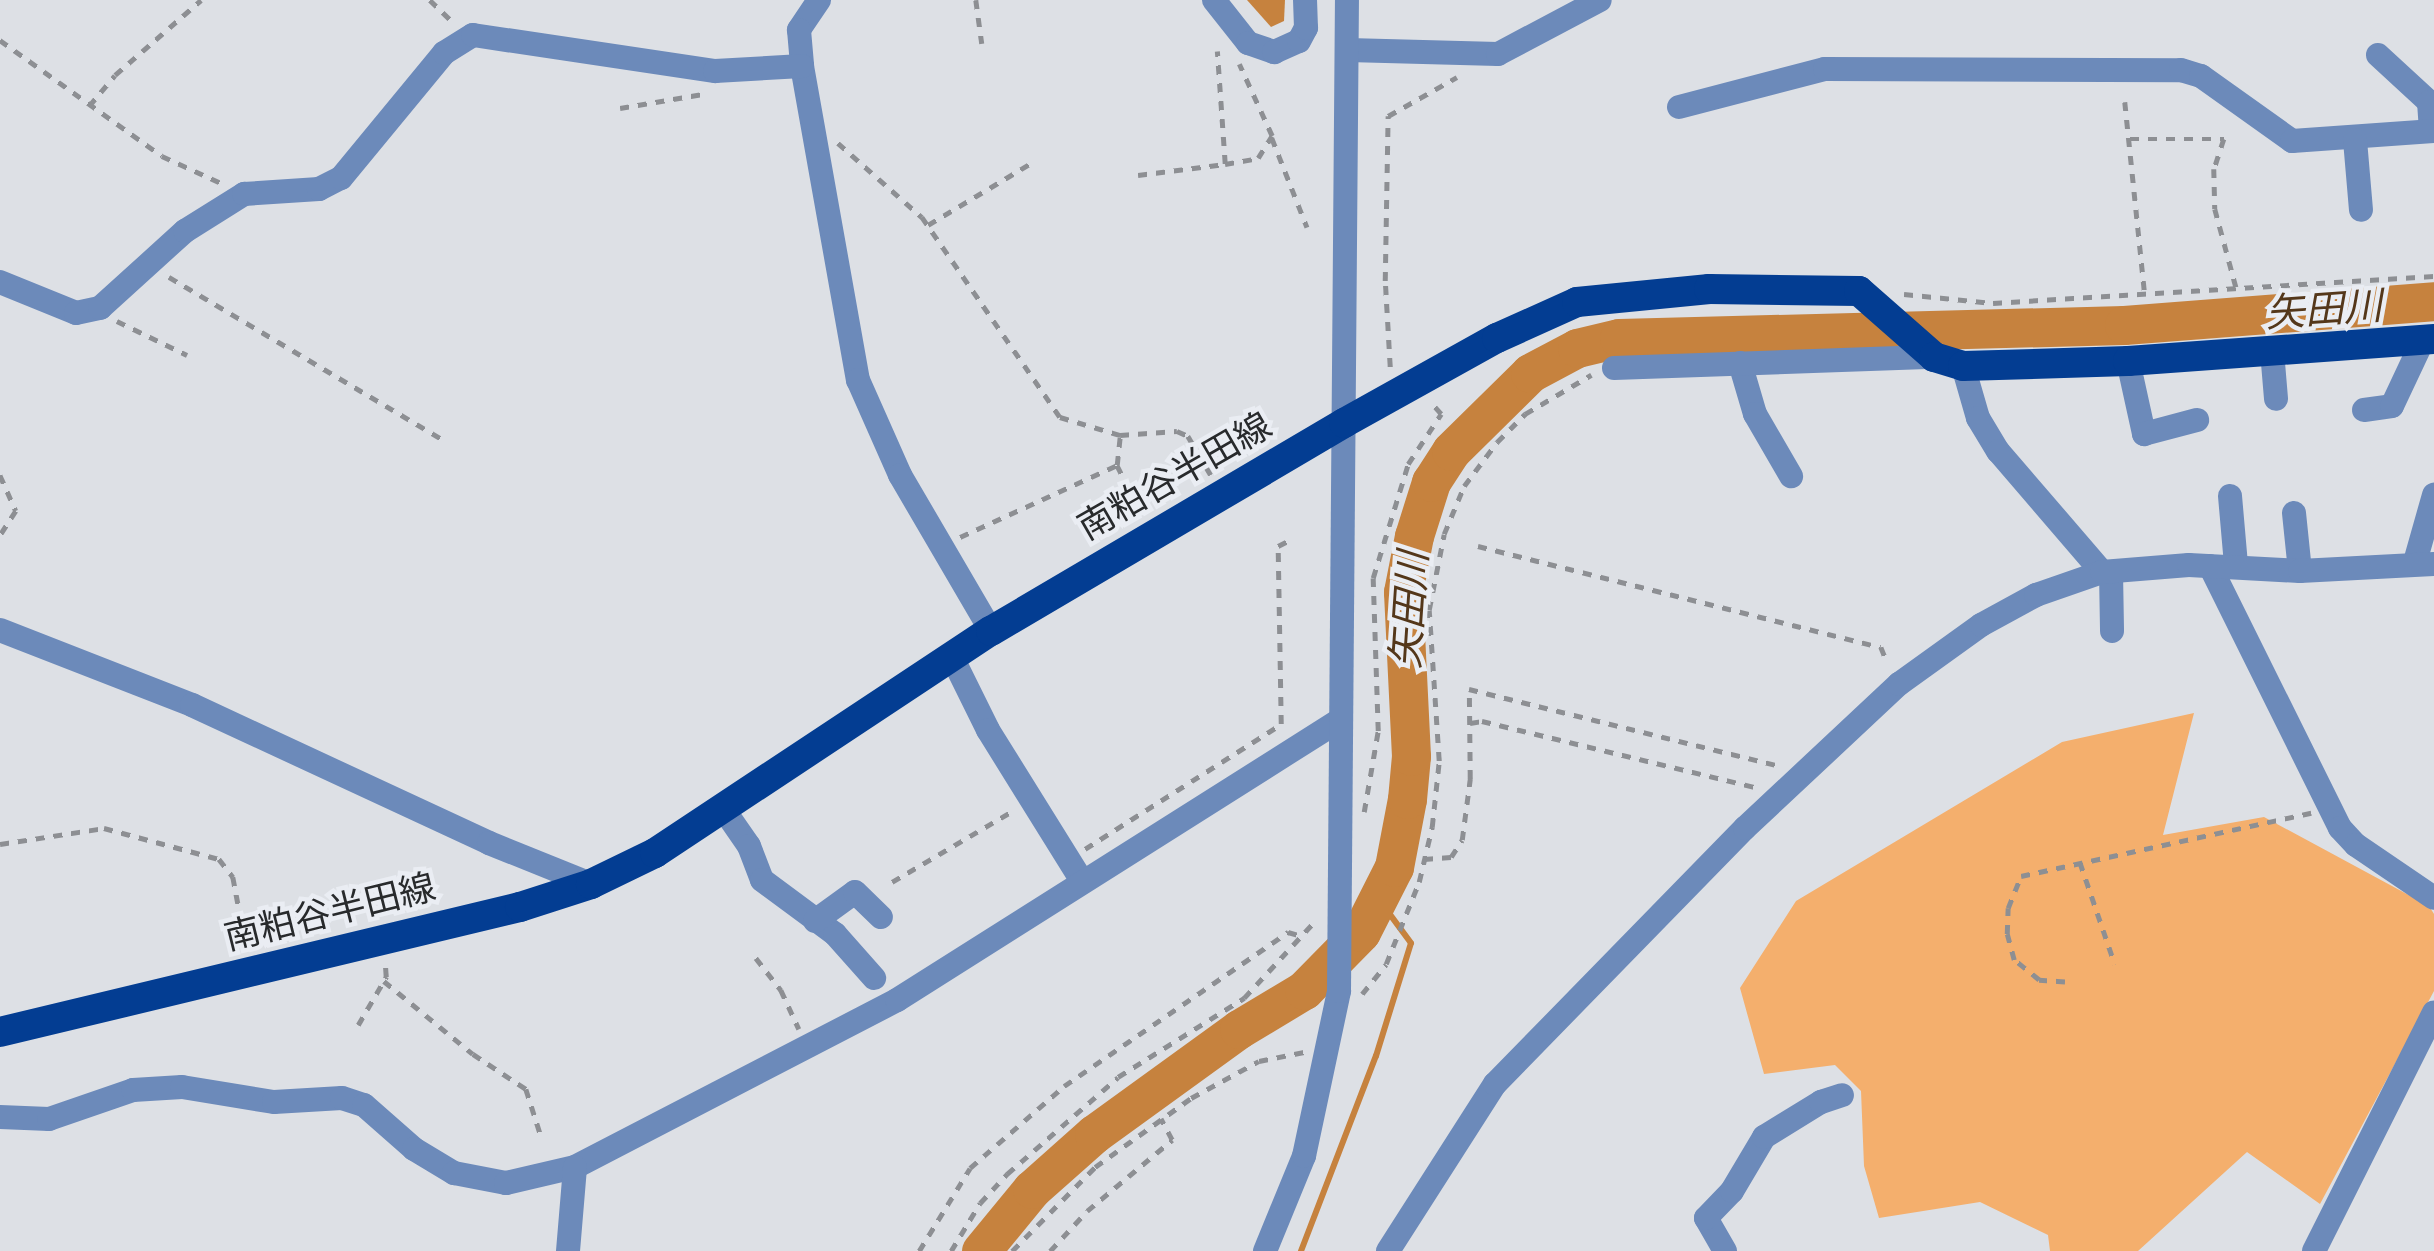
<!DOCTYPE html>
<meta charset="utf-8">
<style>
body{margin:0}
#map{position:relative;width:2434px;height:1251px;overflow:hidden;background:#dde0e5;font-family:Karla,"Noto Sans JP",sans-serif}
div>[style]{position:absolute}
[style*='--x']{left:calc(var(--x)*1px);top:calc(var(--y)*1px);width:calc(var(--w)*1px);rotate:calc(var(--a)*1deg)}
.green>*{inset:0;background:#f4af6d}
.water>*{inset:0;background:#c6823e}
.stream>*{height:6px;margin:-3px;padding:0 3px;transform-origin:3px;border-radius:3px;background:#c6823e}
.river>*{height:39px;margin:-19.5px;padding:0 19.5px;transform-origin:19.5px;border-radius:19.5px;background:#c6823e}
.path>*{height:4.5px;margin-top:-2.25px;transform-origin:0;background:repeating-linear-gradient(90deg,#8d8f93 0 9px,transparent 0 18px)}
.minor>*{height:24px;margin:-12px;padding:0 12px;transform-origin:12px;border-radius:12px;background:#6c8aba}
.major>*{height:30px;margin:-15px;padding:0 15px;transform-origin:15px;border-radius:15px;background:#033d92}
span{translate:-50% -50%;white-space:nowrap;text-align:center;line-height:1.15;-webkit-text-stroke:9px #eaedf3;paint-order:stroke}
.street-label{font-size:36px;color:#282a2c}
.water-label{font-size:39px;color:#54371a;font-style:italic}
</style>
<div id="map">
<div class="green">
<i style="clip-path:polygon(2194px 713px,2163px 835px,2264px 817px,2429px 906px,2434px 914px,2434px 991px,2320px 1204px,2247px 1152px,2138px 1251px,2050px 1251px,2048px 1235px,1980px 1202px,1879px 1218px,1864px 1166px,1861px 1091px,1835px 1065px,1764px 1074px,1740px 988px,1796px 901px,2062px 742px)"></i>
</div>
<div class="water">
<i style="clip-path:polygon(1247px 0,1285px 0,1284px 21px,1271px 27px)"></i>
</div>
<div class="stream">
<i style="--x:1301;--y:1251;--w:209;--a:-69"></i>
<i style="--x:1376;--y:1056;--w:118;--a:-72.8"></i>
<i style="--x:1411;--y:943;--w:52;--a:-126.4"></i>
</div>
<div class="river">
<i style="--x:981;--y:1251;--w:80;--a:-50.6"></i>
<i style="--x:1032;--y:1189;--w:83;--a:-41.6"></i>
<i style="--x:1094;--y:1134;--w:179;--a:-35.9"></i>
<i style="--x:1239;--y:1029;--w:76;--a:-31"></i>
<i style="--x:1304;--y:990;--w:81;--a:-45.5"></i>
<i style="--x:1361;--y:932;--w:73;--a:-63.1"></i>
<i style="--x:1394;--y:867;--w:69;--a:-79.2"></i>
<i style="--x:1407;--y:799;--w:43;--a:-84.7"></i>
<i style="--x:1411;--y:756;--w:164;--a:-92.8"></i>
<i style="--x:1403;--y:592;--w:57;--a:-78.9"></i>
<i style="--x:1414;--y:536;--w:57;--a:-72.5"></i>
<i style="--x:1431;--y:482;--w:37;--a:-57"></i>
<i style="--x:1451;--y:451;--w:111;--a:-44.6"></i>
<i style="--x:1530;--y:373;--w:53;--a:-28"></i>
<i style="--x:1577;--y:348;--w:43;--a:-13.4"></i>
<i style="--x:1619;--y:338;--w:505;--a:-1.47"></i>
<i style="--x:2124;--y:325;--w:311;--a:-4.4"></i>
</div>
<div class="path">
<i style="--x:430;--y:0;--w:32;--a:44"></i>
<i style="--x:976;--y:0;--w:44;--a:82.2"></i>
<i style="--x:0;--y:40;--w:199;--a:35.6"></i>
<i style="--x:162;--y:156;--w:65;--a:24.6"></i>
<i style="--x:2125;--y:102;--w:195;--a:84.1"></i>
<i style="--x:89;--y:106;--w:40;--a:-50"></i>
<i style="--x:115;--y:75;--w:114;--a:-41.1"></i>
<i style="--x:620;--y:108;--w:84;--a:-9.6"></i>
<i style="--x:1272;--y:138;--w:96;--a:68.5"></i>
<i style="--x:2130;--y:139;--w:94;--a:0"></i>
<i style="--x:2224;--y:139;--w:32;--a:108"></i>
<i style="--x:2214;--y:169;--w:40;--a:88.6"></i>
<i style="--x:2215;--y:209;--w:81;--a:74.9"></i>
<i style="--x:838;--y:143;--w:112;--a:41.4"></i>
<i style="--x:922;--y:217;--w:243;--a:55.4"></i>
<i style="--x:1060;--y:417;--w:63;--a:16.7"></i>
<i style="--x:1120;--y:435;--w:57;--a:-4"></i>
<i style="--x:1177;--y:431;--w:12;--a:24"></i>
<i style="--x:1188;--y:436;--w:45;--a:59.5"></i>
<i style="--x:1225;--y:164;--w:34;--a:-10"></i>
<i style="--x:1258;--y:158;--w:26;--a:-58"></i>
<i style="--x:1272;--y:136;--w:79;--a:-114.6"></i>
<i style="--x:1138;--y:175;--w:88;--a:-7.2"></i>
<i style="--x:1225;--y:164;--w:113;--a:-94"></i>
<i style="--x:928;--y:225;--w:120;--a:-31"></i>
<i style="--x:169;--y:277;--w:319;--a:30.7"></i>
<i style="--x:1904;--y:294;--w:89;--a:5.8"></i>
<i style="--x:1993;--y:303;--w:442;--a:-3.5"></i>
<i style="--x:117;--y:321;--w:78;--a:25.9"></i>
<i style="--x:1390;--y:367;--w:86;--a:-93.3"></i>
<i style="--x:1385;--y:281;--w:165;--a:-89"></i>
<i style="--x:1388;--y:116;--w:79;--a:-29.5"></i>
<i style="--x:1117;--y:465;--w:30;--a:-84"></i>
<i style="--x:0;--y:475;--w:39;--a:66"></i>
<i style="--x:16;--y:511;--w:30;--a:123"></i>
<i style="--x:960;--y:537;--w:173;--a:-24.6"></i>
<i style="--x:1117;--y:465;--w:36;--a:63"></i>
<i style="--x:1478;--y:546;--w:415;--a:14.1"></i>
<i style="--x:1881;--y:647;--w:16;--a:68"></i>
<i style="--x:1470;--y:723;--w:12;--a:-9"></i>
<i style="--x:1482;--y:721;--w:281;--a:13.6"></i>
<i style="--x:1364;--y:812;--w:82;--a:-80.2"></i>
<i style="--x:1378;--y:731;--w:153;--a:-91.9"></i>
<i style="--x:1373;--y:578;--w:119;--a:-72.9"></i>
<i style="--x:1408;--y:464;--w:60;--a:-56.6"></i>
<i style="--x:1441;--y:414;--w:12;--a:-132"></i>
<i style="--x:0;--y:844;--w:105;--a:-8.7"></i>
<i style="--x:104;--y:828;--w:119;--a:15.1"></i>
<i style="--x:219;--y:859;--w:23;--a:52"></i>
<i style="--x:233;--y:877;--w:70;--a:79.3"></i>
<i style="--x:1085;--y:849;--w:232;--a:-32.5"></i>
<i style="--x:1281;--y:724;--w:178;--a:-91"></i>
<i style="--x:1278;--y:546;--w:16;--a:-27"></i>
<i style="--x:1424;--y:859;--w:27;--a:-4"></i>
<i style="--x:1451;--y:857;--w:20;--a:-57"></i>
<i style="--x:1462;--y:840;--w:62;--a:-82.5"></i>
<i style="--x:1470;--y:779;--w:90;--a:-90.6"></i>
<i style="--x:1469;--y:689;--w:319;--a:13.9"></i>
<i style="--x:2080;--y:862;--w:108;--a:71.1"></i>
<i style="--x:892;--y:882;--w:138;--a:-30.5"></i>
<i style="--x:756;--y:958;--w:41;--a:52"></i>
<i style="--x:781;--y:990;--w:43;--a:65.2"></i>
<i style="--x:384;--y:981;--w:115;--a:39.4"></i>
<i style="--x:473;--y:1054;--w:64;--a:33.4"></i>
<i style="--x:526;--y:1089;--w:52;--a:72.3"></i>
<i style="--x:2065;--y:982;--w:26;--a:-176"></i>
<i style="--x:2039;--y:980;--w:32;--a:-141"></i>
<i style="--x:2014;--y:960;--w:27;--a:-105"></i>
<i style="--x:2007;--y:934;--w:26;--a:-88"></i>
<i style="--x:2008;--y:908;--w:35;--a:-68"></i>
<i style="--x:2021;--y:876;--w:297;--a:-12.3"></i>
<i style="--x:1362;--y:994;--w:38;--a:-51"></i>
<i style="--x:1386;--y:964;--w:88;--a:-68.1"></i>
<i style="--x:1419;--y:882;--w:57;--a:-76.7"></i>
<i style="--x:1432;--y:827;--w:66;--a:-83.9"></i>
<i style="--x:1439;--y:761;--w:151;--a:-93.8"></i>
<i style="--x:1429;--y:610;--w:77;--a:-78.8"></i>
<i style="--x:1444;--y:534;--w:52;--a:-67.4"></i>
<i style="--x:1464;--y:486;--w:55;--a:-53.1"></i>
<i style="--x:1497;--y:442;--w:40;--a:-45"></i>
<i style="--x:1525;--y:414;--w:77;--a:-30.6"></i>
<i style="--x:358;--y:1025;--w:56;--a:-59.7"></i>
<i style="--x:386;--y:977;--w:13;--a:-94"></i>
<i style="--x:919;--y:1251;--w:97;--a:-58.4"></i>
<i style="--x:970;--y:1168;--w:125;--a:-41.1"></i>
<i style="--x:1064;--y:1086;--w:272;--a:-34.5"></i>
<i style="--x:1288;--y:932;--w:15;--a:16"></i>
<i style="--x:951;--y:1251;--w:56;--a:-58.9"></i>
<i style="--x:980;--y:1203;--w:40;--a:-47"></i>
<i style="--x:1007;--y:1174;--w:147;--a:-41.1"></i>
<i style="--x:1118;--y:1077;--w:149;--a:-32.1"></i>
<i style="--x:1244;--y:998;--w:106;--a:-47.3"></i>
<i style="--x:1012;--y:1251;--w:118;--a:-45.3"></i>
<i style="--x:1095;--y:1167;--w:118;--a:-35.7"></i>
<i style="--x:1191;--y:1098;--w:77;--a:-28.6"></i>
<i style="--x:1259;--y:1061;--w:46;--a:-11.3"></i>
<i style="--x:1050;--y:1251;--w:54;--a:-47.2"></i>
<i style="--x:1087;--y:1211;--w:111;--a:-39.9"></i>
<i style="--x:1172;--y:1140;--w:24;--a:-118"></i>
</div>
<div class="minor">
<i style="--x:819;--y:0;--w:36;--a:124"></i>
<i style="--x:799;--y:30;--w:36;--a:85"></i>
<i style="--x:802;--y:66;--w:319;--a:79.9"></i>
<i style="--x:858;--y:380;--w:104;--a:66.1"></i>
<i style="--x:900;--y:475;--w:181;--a:59.7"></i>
<i style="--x:1214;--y:0;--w:55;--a:51.7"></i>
<i style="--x:1248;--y:43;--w:28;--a:19"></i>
<i style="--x:1274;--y:52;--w:27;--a:-24"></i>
<i style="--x:1299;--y:41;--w:15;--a:-62"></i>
<i style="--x:1306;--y:28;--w:28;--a:-92"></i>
<i style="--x:1348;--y:50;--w:150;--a:1.5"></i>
<i style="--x:1498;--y:54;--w:115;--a:-27.9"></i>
<i style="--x:2378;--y:55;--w:69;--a:42.7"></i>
<i style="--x:2429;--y:102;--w:29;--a:86"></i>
<i style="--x:1679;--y:107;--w:151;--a:-14.6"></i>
<i style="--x:1825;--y:69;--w:356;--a:0.2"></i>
<i style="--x:2181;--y:70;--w:21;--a:17"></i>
<i style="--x:2201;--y:76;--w:112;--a:35.5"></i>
<i style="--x:2292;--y:141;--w:142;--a:-4"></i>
<i style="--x:2355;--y:140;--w:70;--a:85.1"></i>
<i style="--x:0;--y:282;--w:82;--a:22.2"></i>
<i style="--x:76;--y:313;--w:25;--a:-12"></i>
<i style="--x:100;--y:308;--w:115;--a:-42.2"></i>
<i style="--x:185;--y:231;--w:70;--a:-32.1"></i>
<i style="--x:244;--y:194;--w:75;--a:-3.8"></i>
<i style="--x:319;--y:189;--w:25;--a:-27"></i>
<i style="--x:341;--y:178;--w:162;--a:-50.5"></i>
<i style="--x:444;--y:53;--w:34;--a:-32"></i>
<i style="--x:473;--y:35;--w:245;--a:8.5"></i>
<i style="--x:715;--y:71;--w:87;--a:-3.3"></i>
<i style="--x:2272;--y:351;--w:48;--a:85.2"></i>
<i style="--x:2128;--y:361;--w:75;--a:77.6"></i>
<i style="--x:2144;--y:434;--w:55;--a:-14.8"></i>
<i style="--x:1740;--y:363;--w:53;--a:73.6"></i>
<i style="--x:1755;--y:414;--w:72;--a:59.9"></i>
<i style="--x:1963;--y:366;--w:54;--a:73.9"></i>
<i style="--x:1978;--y:418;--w:39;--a:59"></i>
<i style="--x:1998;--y:451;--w:160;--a:49.3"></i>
<i style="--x:1614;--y:368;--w:320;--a:-2"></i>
<i style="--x:2364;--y:410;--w:28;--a:-8"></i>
<i style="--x:2392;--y:406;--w:73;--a:-64.8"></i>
<i style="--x:2230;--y:496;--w:69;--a:85"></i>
<i style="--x:2294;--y:513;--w:58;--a:84.1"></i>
<i style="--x:2415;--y:562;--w:70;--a:-74.2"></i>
<i style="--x:2210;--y:566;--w:292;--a:63.6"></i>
<i style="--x:2340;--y:828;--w:23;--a:47"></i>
<i style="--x:2356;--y:845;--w:94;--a:34.2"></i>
<i style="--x:2111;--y:572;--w:59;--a:89"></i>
<i style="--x:0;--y:630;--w:206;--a:21.3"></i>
<i style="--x:192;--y:705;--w:327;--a:24.9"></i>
<i style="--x:489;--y:843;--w:110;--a:21.9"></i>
<i style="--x:952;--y:657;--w:81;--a:63.7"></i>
<i style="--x:988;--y:730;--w:178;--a:58.1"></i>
<i style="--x:722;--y:807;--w:47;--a:55.3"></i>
<i style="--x:749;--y:846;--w:36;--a:69"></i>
<i style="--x:762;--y:880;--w:91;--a:36.5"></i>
<i style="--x:835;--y:934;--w:59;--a:48.4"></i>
<i style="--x:815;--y:921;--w:49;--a:-35.9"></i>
<i style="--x:855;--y:892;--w:36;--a:44"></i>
<i style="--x:0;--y:1117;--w:49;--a:2.3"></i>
<i style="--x:49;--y:1119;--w:89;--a:-19"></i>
<i style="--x:133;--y:1090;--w:49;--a:-3.5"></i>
<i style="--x:182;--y:1087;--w:93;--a:9.3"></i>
<i style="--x:274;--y:1102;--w:68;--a:-3.4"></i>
<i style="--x:342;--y:1098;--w:23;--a:18"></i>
<i style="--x:364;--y:1105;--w:67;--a:41.3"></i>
<i style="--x:414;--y:1149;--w:47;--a:31"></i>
<i style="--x:454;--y:1173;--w:53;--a:10.9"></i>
<i style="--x:506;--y:1183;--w:71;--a:-13.1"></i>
<i style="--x:575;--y:1167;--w:363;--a:-27.4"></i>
<i style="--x:897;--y:1000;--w:524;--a:-32.3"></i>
<i style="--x:568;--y:1251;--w:84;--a:-85.2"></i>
<i style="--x:1265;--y:1251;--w:103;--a:-67.7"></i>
<i style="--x:1304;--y:1156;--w:169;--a:-78"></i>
<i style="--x:1339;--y:991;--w:991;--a:-89.54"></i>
<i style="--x:1388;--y:1251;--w:198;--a:-57.4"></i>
<i style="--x:1495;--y:1084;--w:358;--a:-45.7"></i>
<i style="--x:1745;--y:828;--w:211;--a:-43.1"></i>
<i style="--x:1899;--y:684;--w:101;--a:-35.7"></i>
<i style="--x:1981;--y:625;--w:63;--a:-28.6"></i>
<i style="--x:2036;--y:595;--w:70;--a:-19.2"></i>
<i style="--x:2102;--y:572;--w:87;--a:-4.6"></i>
<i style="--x:2189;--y:565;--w:111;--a:3.1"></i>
<i style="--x:2300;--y:571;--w:134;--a:-3"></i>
<i style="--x:1725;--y:1251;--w:38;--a:-120"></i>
<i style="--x:1706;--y:1218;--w:37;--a:-46"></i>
<i style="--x:1732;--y:1191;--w:63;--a:-59.3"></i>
<i style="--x:1764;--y:1137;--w:67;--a:-31.6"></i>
<i style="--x:1821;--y:1102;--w:22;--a:-18"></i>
<i style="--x:2314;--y:1251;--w:267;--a:-63.3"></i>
</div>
<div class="major">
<i style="--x:0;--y:1032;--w:535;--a:-13.52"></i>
<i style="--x:520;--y:907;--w:75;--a:-17.9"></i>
<i style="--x:591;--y:884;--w:71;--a:-25.8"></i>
<i style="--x:655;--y:853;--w:403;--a:-33.5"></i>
<i style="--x:991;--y:631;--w:410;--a:-30.5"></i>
<i style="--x:1344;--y:423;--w:175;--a:-29.1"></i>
<i style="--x:1497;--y:338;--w:88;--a:-24.2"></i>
<i style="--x:1577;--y:302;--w:133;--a:-5.6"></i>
<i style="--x:1709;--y:289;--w:150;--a:0.8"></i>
<i style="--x:1859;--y:291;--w:100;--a:41.3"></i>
<i style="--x:1934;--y:357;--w:30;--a:17"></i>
<i style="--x:1963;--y:366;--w:165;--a:-1.7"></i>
<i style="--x:2128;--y:361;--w:307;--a:-4.1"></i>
</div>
<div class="street-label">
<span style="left:1175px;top:477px;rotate:-30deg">南粕谷半田線</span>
<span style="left:330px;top:913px;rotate:-14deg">南粕谷半田線</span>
</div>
<div class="water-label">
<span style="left:2324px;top:310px;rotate:-4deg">矢田川</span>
<span style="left:1410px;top:610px;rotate:-86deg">矢田川</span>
</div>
</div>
